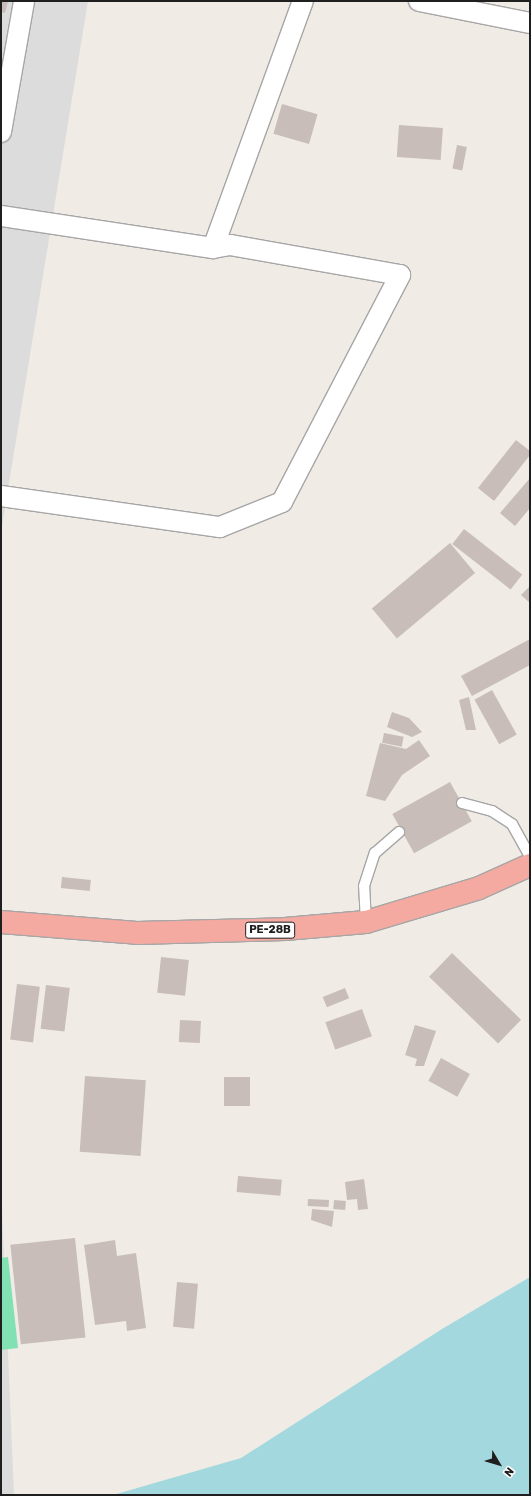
<!DOCTYPE html>
<style>
body{margin:0}
#map{position:relative;width:531px;height:1496px;overflow:hidden;background:#f0ebe5;font-family:Rubik,sans-serif}
div>[style]{position:absolute}
[style*='--x']{left:calc(var(--x)*1px);top:calc(var(--y)*1px);width:calc(var(--w)*1px);rotate:calc(var(--a)*1deg)}
.residential>*{inset:0;background:#dddcdc}
.pitch>*{inset:0;background:#81e1b2}
.water>*{inset:0;background:#a4d8df}
.building>*{inset:0;background:#c8bdb8;transform-origin:0 0}
.roads{filter:drop-shadow(1px 0 #a6a6a6) drop-shadow(-1px 0 #a6a6a6) drop-shadow(0 1px #a6a6a6) drop-shadow(0 -1px #a6a6a6)}
.service>*{height:10px;margin:-5px;padding:0 5px;transform-origin:5px;border-radius:5px;background:#fff}
.minor>*{height:20px;margin:-10px;padding:0 10px;transform-origin:10px;border-radius:10px;background:#fff}
.trunk>*{height:22px;margin:-11px;padding:0 11px;transform-origin:11px;border-radius:11px;background:#f4aaa1}
span{translate:-50% -50%;white-space:nowrap;text-align:center;line-height:1.15;-webkit-text-stroke:3px #fff;paint-order:stroke}
.shield-label span{padding:1px 3px;background:#fff;border:1px solid;border-radius:3px;-webkit-text-stroke-width:0}
.shield-label{font-size:11px;color:#1f1f1f;font-weight:700}
.frame{position:absolute;inset:0;border:2px solid #1f1f1f;pointer-events:none}
.north{position:absolute;left:479px;top:1444px;width:40px;height:40px;-webkit-text-stroke:3px #fff;paint-order:stroke;rotate:128deg;font-size:11px;font-weight:700;line-height:16px;text-align:center;color:#1f1f1f}
.north::after{content:'';display:block;margin:auto;width:14px;height:18px;background:#1f1f1f;clip-path:polygon(50% 0,100% 100%,50% 72%,0 100%)}
</style>
<div id="map">
<div class="residential">
<i style="clip-path:polygon(1px 1px,88px 1px,1px 532px)"></i>
<i style="clip-path:polygon(1px 1186px,14px 1495px,1px 1495px)"></i>
</div>
<div class="pitch">
<i style="clip-path:polygon(8px 1257px,18px 1348px,1px 1350px,1px 1258px)"></i>
</div>
<div class="water">
<i style="clip-path:polygon(530px 1277px,530px 1495px,113px 1495px,241px 1458px,442px 1329px)"></i>
</div>
<div class="building">
<i style="clip-path:polygon(1px 1px,8px 1px,5px 13px,1px 12px)"></i>
<i style="left:282px;top:104px;width:37px;height:31px;rotate:16deg"></i>
<i style="left:399px;top:125px;width:44px;height:32px;rotate:4deg"></i>
<i style="left:457px;top:145px;width:10px;height:24px;rotate:11deg"></i>
<i style="clip-path:polygon(516px 440px,530px 451px,530px 455px,494px 501px,478px 488px)"></i>
<i style="clip-path:polygon(530px 478px,530px 508px,515px 526px,500px 513px)"></i>
<i style="left:464px;top:529px;width:74px;height:19px;rotate:38deg"></i>
<i style="left:450px;top:543px;width:39px;height:102px;rotate:50deg"></i>
<i style="clip-path:polygon(530px 586px,530px 603px,521px 595px)"></i>
<i style="clip-path:polygon(530px 639px,530px 665px,472px 696px,461px 676px)"></i>
<i style="left:492px;top:690px;width:51px;height:20px;rotate:61deg"></i>
<i style="clip-path:polygon(469px 697px,476px 730px,466px 730px,459px 700px)"></i>
<i style="clip-path:polygon(392px 712px,409px 718px,422px 732px,412px 737px,387px 727px)"></i>
<i style="left:384px;top:733px;width:20px;height:10px;rotate:11deg"></i>
<i style="clip-path:polygon(419px 740px,430px 756px,402px 775px,385px 801px,366px 796px,380px 743px,406px 749px)"></i>
<i style="left:450px;top:782px;width:45px;height:66px;rotate:61deg"></i>
<i style="left:62px;top:877px;width:29px;height:11px;rotate:6deg"></i>
<i style="left:452px;top:953px;width:96px;height:33px;rotate:44deg"></i>
<i style="left:161px;top:957px;width:28px;height:36px;rotate:6deg"></i>
<i style="left:17px;top:984px;width:23px;height:56px;rotate:7deg"></i>
<i style="left:46px;top:985px;width:24px;height:44px;rotate:7deg"></i>
<i style="left:345px;top:988px;width:11px;height:24px;rotate:68deg"></i>
<i style="left:362px;top:1009px;width:29px;height:39px;rotate:70deg"></i>
<i style="left:180px;top:1020px;width:21px;height:22px;rotate:3deg"></i>
<i style="clip-path:polygon(415px 1025px,436px 1031px,424px 1066px,415px 1066px,417px 1059px,405px 1055px)"></i>
<i style="left:441px;top:1058px;width:33px;height:26px;rotate:29deg"></i>
<i style="left:85px;top:1076px;width:61px;height:76px;rotate:4deg"></i>
<i style="left:224px;top:1077px;width:26px;height:29px"></i>
<i style="left:238px;top:1176px;width:44px;height:16px;rotate:5deg"></i>
<i style="clip-path:polygon(364px 1179px,368px 1209px,358px 1210px,357px 1199px,347px 1200px,345px 1182px)"></i>
<i style="left:308px;top:1199px;width:21px;height:7px;rotate:3deg"></i>
<i style="left:334px;top:1200px;width:12px;height:9px;rotate:5deg"></i>
<i style="clip-path:polygon(312px 1209px,334px 1211px,332px 1227px,311px 1220px)"></i>
<i style="left:75px;top:1238px;width:100px;height:65px;rotate:84deg"></i>
<i style="clip-path:polygon(115px 1240px,117px 1256px,136px 1253px,146px 1328px,127px 1331px,126px 1321px,95px 1325px,84px 1245px)"></i>
<i style="left:177px;top:1282px;width:21px;height:45px;rotate:5deg"></i>
</div>
<div class="roads">
<div class="service">
<i style="--x:462;--y:803;--w:31;--a:15"></i>
<i style="--x:492;--y:811;--w:24;--a:33"></i>
<i style="--x:512;--y:824;--w:37;--a:61"></i>
<i style="--x:366;--y:922;--w:36;--a:-93"></i>
<i style="--x:364;--y:886;--w:35;--a:-72"></i>
<i style="--x:375;--y:853;--w:32;--a:-41"></i>
</div>
<div class="minor">
<i style="--x:419;--y:1;--w:113;--a:11.2"></i>
<i style="--x:1;--y:132;--w:133;--a:-80"></i>
<i style="--x:1;--y:216;--w:214;--a:8.6"></i>
<i style="--x:213;--y:248;--w:263;--a:-70"></i>
<i style="--x:1;--y:496;--w:221;--a:8.1"></i>
<i style="--x:220;--y:527;--w:67;--a:-22"></i>
<i style="--x:282;--y:502;--w:256;--a:-62.5"></i>
<i style="--x:400;--y:275;--w:173;--a:-170"></i>
<i style="--x:230;--y:245;--w:17;--a:170"></i>
</div>
<div class="trunk">
<i style="--x:1;--y:922;--w:136;--a:4.6"></i>
<i style="--x:137;--y:933;--w:148;--a:-1.5"></i>
<i style="--x:285;--y:929;--w:81;--a:-4.9"></i>
<i style="--x:366;--y:922;--w:118;--a:-16.7"></i>
<i style="--x:479;--y:888;--w:56;--a:-24.3"></i>
</div>
</div>
<div class="shield-label">
<span style="left:270px;top:930px">PE-28B</span>
</div>
<div class="frame"></div>
<div class="north">N</div>
</div>
